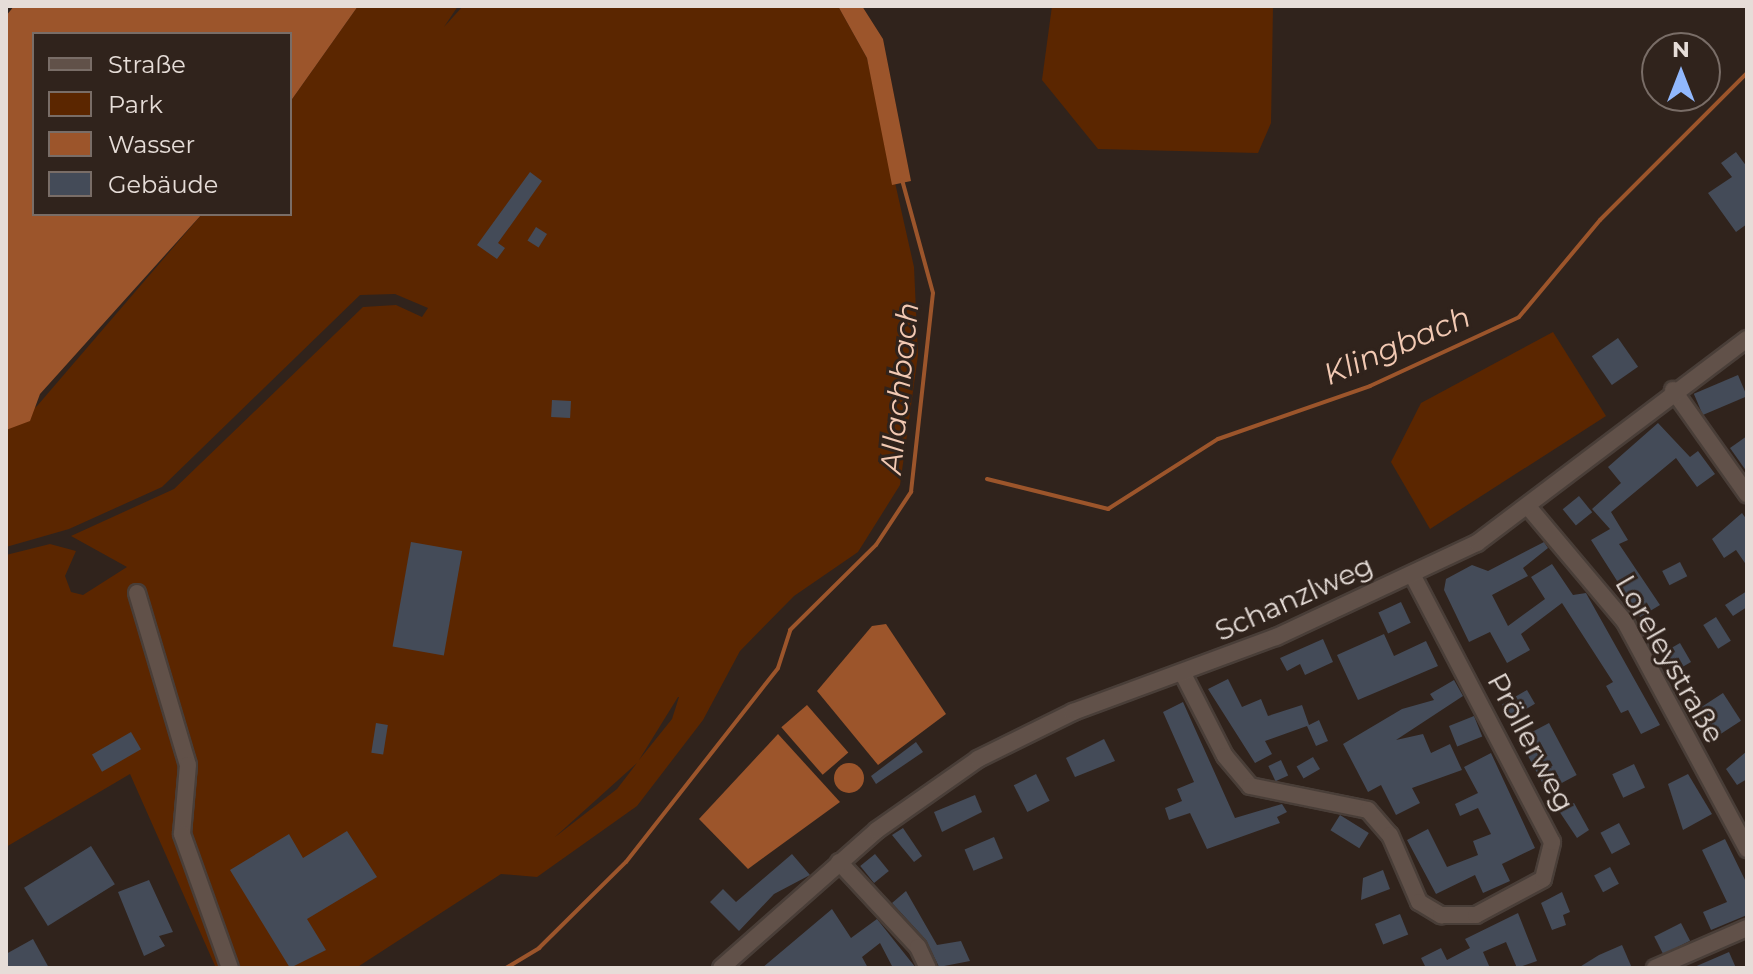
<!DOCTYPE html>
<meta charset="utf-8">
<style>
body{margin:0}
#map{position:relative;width:1753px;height:974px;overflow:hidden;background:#30231c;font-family:Montserrat,sans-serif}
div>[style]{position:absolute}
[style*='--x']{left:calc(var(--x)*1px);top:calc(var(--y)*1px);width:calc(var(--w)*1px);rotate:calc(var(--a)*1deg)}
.green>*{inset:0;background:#5b2600}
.water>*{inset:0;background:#9c552b;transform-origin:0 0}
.round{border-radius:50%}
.stream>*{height:4px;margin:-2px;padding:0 2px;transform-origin:2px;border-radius:2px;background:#9c552b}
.building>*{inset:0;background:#444b58;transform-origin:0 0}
.roads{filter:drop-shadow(2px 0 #493e38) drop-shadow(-2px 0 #493e38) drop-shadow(0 2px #493e38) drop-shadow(0 -2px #493e38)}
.minor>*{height:16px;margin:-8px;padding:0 8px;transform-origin:8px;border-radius:8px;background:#615149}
span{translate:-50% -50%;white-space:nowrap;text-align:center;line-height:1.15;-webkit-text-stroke:6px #30231c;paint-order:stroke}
.street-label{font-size:28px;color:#e6ddd8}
.water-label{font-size:30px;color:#f2c9b3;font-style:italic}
.frame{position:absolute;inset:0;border:8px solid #e6ddd8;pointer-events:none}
.legend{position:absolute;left:32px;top:32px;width:260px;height:184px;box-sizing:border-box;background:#30231c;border:2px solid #796d67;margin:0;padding:10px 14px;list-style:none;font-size:24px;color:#e6ddd8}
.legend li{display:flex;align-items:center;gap:16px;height:40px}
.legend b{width:40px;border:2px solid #796d67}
.north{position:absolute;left:1641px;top:32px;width:80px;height:80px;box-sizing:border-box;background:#30231c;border:2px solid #796d67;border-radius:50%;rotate:0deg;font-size:22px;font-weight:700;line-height:32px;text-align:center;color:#e6ddd8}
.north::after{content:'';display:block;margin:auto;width:28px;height:36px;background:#91b8fd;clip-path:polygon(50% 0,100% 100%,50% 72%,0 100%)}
</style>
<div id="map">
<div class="green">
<i style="clip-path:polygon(evenodd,358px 6px,458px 6px,444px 27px,463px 6px,838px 6px,867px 58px,914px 267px,918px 355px,900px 485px,858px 552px,794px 596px,740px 651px,703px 720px,637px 806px,537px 877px,501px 874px,356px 968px,216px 968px,130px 774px,6px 847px,6px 555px,50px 544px,76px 551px,65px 576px,71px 592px,83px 595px,127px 567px,71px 536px,174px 489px,363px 307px,396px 305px,422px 317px,428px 308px,395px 294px,360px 295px,162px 487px,69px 529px,6px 547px,6px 430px,37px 406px,202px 214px,290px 214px,290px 102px,358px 6px,679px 697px,672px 719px,639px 760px,678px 697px,679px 697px,358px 6px,637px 763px,617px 789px,555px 837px,556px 836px,637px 763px)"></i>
<i style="clip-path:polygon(1052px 6px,1273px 6px,1271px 123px,1258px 153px,1098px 149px,1042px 80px)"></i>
<i style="clip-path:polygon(1553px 332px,1606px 416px,1430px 529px,1391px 462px,1421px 403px)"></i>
</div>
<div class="water">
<i style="clip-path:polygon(14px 6px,358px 6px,290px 102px,290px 34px,34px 34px,34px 214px,202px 214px,40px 394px,30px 421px,6px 430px,6px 16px)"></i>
<i style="clip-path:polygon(838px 6px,862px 6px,883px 39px,911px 181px,892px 185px,867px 58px)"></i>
<i style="clip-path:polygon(886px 624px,946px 714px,878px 765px,817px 691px,872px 626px)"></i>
<i style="left:807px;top:705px;width:63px;height:34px;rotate:49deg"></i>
<i style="clip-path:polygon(778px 734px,840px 802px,748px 869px,699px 819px)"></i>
<i class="round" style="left:834px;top:763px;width:30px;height:30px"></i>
</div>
<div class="stream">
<i style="--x:987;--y:479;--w:125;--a:13.9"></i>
<i style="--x:1108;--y:509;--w:130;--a:-32.5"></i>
<i style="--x:1218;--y:439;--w:161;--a:-19.2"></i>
<i style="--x:1370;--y:386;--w:164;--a:-24.8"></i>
<i style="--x:1519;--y:317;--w:126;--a:-50.1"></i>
<i style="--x:1600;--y:220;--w:208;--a:-45"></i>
<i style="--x:506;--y:968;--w:39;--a:-31"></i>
<i style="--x:539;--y:948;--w:122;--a:-44.7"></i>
<i style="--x:626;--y:862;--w:246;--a:-51.9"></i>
<i style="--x:778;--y:668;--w:40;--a:-72"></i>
<i style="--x:790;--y:630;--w:121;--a:-44.7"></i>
<i style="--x:876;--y:545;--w:64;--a:-56.6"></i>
<i style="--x:911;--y:492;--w:200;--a:-83.7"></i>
<i style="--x:933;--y:293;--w:117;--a:-105.3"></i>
</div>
<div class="building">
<i style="clip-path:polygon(1736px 152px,1747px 167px,1747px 224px,1736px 232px,1708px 193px,1732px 177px,1721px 163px)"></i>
<i style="clip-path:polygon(530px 172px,542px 181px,498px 243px,505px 248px,497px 259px,477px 245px)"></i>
<i style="left:536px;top:227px;width:13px;height:16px;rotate:32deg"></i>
<i style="left:1618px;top:338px;width:35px;height:32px;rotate:55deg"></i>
<i style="left:1738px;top:375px;width:23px;height:48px;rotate:67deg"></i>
<i style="left:552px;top:400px;width:19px;height:17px;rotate:3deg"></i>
<i style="clip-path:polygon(1658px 423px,1690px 457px,1698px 451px,1715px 474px,1697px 487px,1676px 458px,1611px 512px,1628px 540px,1619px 544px,1660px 605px,1640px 617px,1591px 540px,1610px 529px,1592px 509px,1621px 483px,1608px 467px)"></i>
<i style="clip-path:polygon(1747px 436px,1747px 472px,1730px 448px)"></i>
<i style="left:1579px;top:496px;width:21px;height:21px;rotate:51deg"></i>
<i style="clip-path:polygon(1742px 513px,1747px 520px,1747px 566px,1736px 550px,1724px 558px,1712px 539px)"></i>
<i style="left:411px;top:542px;width:52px;height:106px;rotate:10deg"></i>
<i style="clip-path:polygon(1544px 542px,1548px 548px,1523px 568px,1528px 576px,1492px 595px,1508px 626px,1545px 599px,1531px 577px,1552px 564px,1573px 595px,1586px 593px,1660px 725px,1641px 734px,1628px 710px,1621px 713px,1606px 686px,1613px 682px,1562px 603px,1521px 634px,1530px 650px,1507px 663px,1490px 632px,1469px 642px,1444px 590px,1446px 579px,1472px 565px,1488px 571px)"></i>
<i style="left:1680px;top:562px;width:16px;height:20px;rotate:63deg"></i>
<i style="clip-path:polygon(1747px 591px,1747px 607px,1733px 616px,1725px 605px)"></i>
<i style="left:1401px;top:602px;width:23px;height:25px;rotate:65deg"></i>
<i style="left:1716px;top:617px;width:28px;height:15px;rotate:58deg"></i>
<i style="clip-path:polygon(1384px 634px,1394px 656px,1426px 641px,1438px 666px,1358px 700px,1337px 655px)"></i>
<i style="clip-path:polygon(1323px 639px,1333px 662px,1305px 675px,1300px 664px,1287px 671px,1280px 658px)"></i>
<i style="left:1680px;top:643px;width:22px;height:21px;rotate:60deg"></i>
<i style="clip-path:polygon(1228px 679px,1242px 707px,1261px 699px,1268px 716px,1302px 705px,1309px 725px,1319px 720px,1328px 741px,1316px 746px,1307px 726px,1265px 741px,1272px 754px,1255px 763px,1208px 689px)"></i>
<i style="clip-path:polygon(1454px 680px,1463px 696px,1396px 740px,1423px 734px,1431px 753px,1450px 744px,1462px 770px,1412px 788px,1420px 803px,1396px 815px,1381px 785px,1368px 792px,1343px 744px,1402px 709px,1434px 700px,1430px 694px)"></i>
<i style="left:1527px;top:690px;width:16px;height:29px;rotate:60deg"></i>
<i style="left:1723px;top:693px;width:33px;height:33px;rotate:57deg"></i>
<i style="clip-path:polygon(1183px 702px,1235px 818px,1282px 804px,1287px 812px,1277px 817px,1280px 823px,1207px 849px,1190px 813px,1169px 820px,1165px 808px,1182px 801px,1177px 789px,1194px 782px,1163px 712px)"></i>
<i style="left:1474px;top:716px;width:22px;height:27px;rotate:68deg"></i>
<i style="left:376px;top:723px;width:12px;height:30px;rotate:9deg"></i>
<i style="left:1549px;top:723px;width:59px;height:34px;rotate:62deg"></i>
<i style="left:131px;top:732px;width:20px;height:45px;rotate:60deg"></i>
<i style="clip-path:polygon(1104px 739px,1115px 761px,1075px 777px,1066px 758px)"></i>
<i style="clip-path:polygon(916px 742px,923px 752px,876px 784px,871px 776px)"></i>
<i style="clip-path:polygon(1747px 751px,1747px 779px,1737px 785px,1726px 769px)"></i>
<i style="clip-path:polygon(1491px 753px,1535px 848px,1502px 864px,1510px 881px,1483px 893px,1475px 875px,1436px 894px,1407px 840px,1428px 829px,1447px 867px,1478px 855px,1473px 841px,1491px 834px,1478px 808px,1460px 816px,1455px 804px,1478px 793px,1464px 767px)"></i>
<i style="left:1313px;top:757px;width:14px;height:19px;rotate:60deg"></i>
<i style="left:1281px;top:760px;width:17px;height:14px;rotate:65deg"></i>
<i style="left:1634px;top:764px;width:26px;height:24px;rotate:65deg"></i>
<i style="left:1036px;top:774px;width:30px;height:25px;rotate:63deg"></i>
<i style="clip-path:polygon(1688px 774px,1712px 814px,1683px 830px,1668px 784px)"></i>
<i style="clip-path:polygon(975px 795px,982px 812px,942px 832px,934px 812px)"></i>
<i style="clip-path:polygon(1574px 803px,1589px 830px,1577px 838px,1559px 811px)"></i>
<i style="left:1340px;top:815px;width:34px;height:18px;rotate:32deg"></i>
<i style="left:1619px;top:823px;width:24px;height:21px;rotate:62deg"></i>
<i style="clip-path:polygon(903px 828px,922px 856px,914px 862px,892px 835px)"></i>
<i style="clip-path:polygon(347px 831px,377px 877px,307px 919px,326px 950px,290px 968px,230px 870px,289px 834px,303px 858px)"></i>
<i style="left:994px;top:837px;width:23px;height:32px;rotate:67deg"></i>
<i style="clip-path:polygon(1725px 839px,1747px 884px,1747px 915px,1711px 930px,1703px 912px,1727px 902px,1702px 850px)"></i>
<i style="left:91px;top:846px;width:45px;height:79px;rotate:58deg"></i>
<i style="clip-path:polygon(792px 854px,810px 875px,774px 894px,739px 931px,710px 902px,723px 889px,736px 902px)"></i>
<i style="left:875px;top:854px;width:22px;height:19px;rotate:51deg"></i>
<i style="left:1610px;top:867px;width:19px;height:18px;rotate:62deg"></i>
<i style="clip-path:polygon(1383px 870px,1390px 889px,1361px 900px,1363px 878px)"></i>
<i style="clip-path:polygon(149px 880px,173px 932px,159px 936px,165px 946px,144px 956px,118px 892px)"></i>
<i style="clip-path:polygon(906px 891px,937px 945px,961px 941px,970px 961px,939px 967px,926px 940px,892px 903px)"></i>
<i style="clip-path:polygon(1562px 892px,1570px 912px,1563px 915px,1566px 925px,1552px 930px,1541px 903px)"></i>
<i style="clip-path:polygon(832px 909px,851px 938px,877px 919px,916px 968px,893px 968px,880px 943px,862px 957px,868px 968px,762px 968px)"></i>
<i style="clip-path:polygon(1518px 913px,1537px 961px,1517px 968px,1506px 942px,1483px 952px,1490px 968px,1426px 968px,1421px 958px,1441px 948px,1447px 960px,1470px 948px,1465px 939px)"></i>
<i style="left:1400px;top:914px;width:22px;height:27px;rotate:68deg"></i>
<i style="left:1681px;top:923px;width:20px;height:30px;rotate:63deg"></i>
<i style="clip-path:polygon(33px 939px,49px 968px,6px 968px,6px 954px)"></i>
<i style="clip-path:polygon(1622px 945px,1632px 968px,1578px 968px,1599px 955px)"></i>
<i style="clip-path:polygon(1729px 952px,1736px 968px,1692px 968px)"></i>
</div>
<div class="roads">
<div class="minor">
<i style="--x:1673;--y:390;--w:128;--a:54.6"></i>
<i style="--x:1530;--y:509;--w:148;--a:49.9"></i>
<i style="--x:1625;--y:622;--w:258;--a:61.7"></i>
<i style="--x:137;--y:593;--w:179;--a:73.5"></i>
<i style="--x:188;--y:765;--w:69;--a:95"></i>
<i style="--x:182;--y:834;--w:142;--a:70.3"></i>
<i style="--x:1183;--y:674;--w:92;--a:62.9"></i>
<i style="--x:1225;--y:756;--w:39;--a:50"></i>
<i style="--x:1250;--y:786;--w:120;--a:11.5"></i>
<i style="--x:1368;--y:810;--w:33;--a:49"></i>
<i style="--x:1390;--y:835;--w:73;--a:66.6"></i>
<i style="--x:1419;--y:902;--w:26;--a:31"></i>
<i style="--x:1441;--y:915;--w:35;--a:0"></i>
<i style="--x:1476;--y:915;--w:76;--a:-28.2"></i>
<i style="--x:1543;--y:879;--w:38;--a:-76"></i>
<i style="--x:1552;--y:842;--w:302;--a:-117.6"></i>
<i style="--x:839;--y:862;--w:116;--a:47.1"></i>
<i style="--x:918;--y:947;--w:23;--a:65"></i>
<i style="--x:721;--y:968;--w:208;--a:-41.5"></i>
<i style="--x:877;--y:830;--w:123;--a:-35.1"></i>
<i style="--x:978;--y:759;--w:106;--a:-26.3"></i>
<i style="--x:1073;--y:712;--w:216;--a:-20.3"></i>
<i style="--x:1276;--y:637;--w:222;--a:-25.1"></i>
<i style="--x:1477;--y:543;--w:338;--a:-37.1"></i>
<i style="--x:1655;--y:968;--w:100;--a:-23.5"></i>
</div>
</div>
<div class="street-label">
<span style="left:1294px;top:598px;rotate:-24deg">Schanzlweg</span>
<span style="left:1670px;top:659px;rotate:60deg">Loreleystraße</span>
<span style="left:1531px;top:742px;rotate:62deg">Pröllerweg</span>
</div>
<div class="water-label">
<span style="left:1397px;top:346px;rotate:-23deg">Klingbach</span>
<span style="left:900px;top:388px;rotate:-84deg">Allachbach</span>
</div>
<div class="frame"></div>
<ul class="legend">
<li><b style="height:10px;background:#615149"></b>Straße</li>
<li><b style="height:22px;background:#5b2600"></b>Park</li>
<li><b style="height:22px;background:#9c552b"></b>Wasser</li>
<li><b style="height:22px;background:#444b58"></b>Gebäude</li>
</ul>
<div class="north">N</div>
</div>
